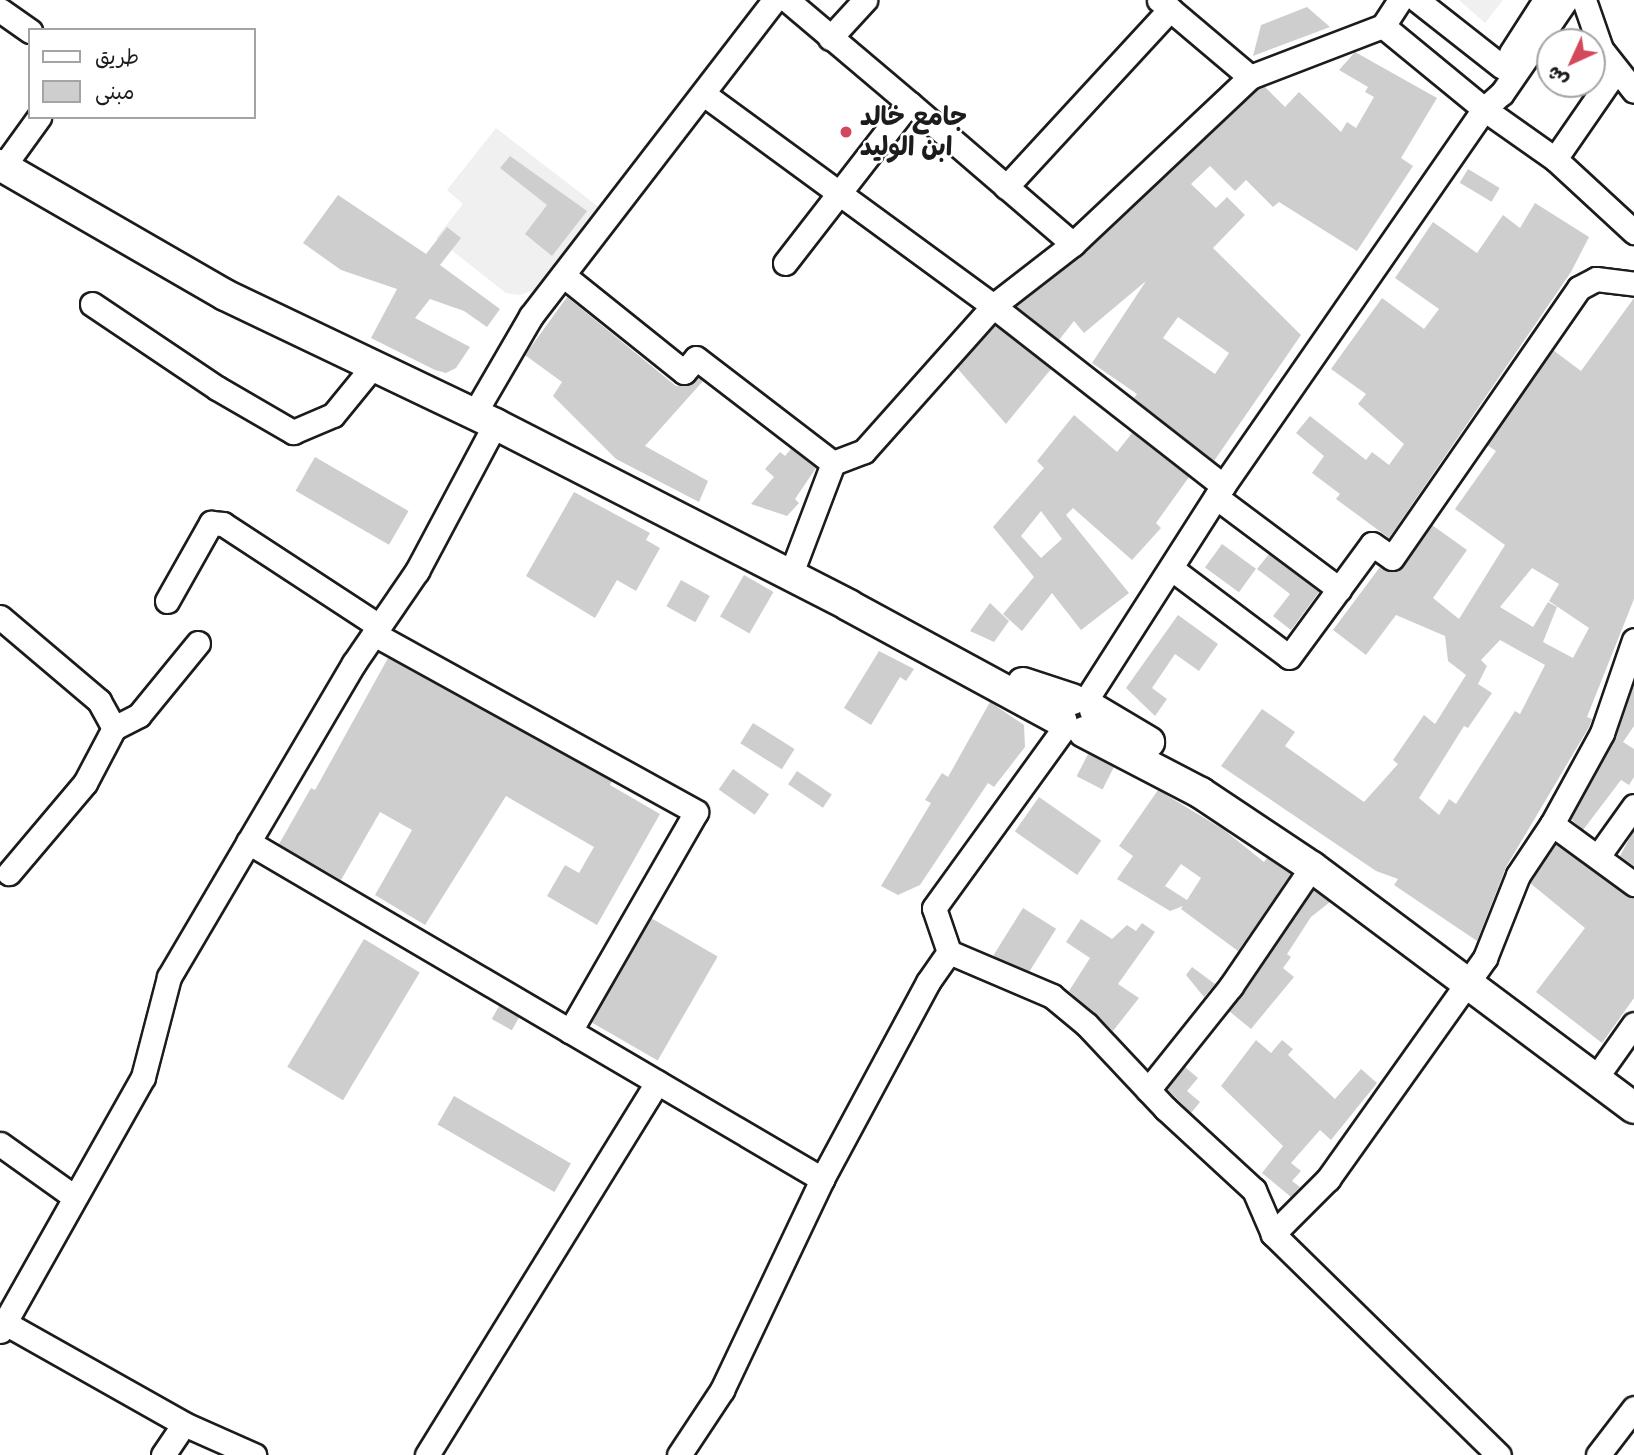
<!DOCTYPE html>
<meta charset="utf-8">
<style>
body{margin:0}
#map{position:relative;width:1634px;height:1455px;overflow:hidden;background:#fff;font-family:Sriracha,"Playpen Sans Arabic",sans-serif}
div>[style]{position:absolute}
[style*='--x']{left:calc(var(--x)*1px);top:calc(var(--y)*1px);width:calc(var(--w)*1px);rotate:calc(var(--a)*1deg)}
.built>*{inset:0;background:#f0f0f0}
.building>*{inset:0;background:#cecece;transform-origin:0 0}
.roads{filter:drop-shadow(2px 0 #1c1c1c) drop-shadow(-2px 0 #1c1c1c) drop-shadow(0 2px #1c1c1c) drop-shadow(0 -2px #1c1c1c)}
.minor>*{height:23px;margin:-11.5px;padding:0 11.5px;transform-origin:11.5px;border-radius:11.5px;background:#fff}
.major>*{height:30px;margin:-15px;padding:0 15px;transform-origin:15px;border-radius:15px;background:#fff}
.dots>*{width:19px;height:19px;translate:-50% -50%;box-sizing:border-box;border:4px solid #fff;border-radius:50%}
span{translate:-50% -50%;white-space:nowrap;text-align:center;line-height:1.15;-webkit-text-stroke:5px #fff;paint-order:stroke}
.poi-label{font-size:26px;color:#1c1c1c;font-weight:700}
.left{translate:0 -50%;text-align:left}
.legend{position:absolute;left:28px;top:28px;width:228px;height:91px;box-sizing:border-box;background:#fff;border:2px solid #a4a4a4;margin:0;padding:9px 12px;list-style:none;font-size:21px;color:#1c1c1c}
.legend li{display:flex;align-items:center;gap:14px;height:35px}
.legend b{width:35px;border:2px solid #a4a4a4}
.north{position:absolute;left:1536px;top:28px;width:70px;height:70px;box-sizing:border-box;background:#fff;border:2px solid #a4a4a4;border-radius:50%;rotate:225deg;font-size:19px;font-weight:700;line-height:28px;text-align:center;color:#1c1c1c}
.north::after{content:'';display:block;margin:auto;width:24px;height:32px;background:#d1495b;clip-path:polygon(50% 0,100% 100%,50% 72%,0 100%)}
</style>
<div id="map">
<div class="built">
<i style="clip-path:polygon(1459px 0,1503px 0,1485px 23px)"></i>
<i style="clip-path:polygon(496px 128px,600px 208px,534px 290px,520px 295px,506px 293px,436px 238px,463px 204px,447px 190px)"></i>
</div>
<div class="building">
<i style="clip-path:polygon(1307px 7px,1330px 27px,1253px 56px,1261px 25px)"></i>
<i style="clip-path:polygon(evenodd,1355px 52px,1437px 98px,1401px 158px,1413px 166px,1357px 251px,1279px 202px,1273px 207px,1246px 180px,1235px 191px,1210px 166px,1191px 184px,1216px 208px,1227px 197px,1245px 215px,1213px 248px,1301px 335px,1214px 461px,1134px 398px,1137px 394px,1092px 363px,1146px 281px,1084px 333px,1074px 321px,1059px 340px,1016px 306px,1083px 254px,1258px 89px,1264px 86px,1285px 107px,1299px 92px,1341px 132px,1347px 122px,1356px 128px,1374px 97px,1365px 92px,1368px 87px,1339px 70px,1355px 52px,1178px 317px,1229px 353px,1215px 374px,1163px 338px,1178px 317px)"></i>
<i style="clip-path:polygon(510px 156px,587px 211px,552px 256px,525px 234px,547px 205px,500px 168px)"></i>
<i style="left:1468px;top:169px;width:37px;height:16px;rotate:31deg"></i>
<i style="clip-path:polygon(338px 195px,426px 254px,447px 227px,461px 238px,440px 265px,500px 309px,487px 327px,464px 311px,430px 299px,415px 318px,470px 347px,456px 368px,446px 373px,435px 370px,371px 338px,397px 289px,341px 270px,303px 243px)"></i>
<i style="clip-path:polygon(1535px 203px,1589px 237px,1571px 272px,1389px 538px,1336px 499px,1340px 494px,1312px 473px,1324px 456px,1296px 433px,1310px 416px,1366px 460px,1372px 452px,1389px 465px,1404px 444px,1358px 404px,1366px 394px,1331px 369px,1382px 298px,1424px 329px,1439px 309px,1395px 278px,1433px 222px,1477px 253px,1503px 215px,1520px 228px)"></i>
<i style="clip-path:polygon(567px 297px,676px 386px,689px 385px,698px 377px,703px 381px,645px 446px,708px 481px,699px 502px,616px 459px,553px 396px,562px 382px,525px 355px)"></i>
<i style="clip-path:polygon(evenodd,1634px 298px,1634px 599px,1587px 717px,1592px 719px,1589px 727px,1506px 867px,1477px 941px,1394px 885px,1398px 879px,1376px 871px,1221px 766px,1262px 709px,1295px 732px,1285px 746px,1364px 802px,1398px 764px,1393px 760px,1424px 715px,1435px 724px,1466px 675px,1448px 661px,1445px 636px,1396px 615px,1366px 655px,1333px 630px,1380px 567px,1399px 570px,1432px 525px,1467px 550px,1433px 598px,1459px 619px,1505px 545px,1455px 509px,1496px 451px,1487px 445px,1553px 350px,1581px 371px,1634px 298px,1532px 568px,1559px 584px,1549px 601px,1589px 628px,1573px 658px,1543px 642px,1557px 607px,1548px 602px,1533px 627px,1500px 607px,1532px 568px,1634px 298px,1500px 640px,1545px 665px,1520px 714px,1515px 711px,1456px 804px,1449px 799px,1439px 815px,1419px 798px,1464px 726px,1468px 728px,1492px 693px,1478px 684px,1487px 666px,1481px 660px,1500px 640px)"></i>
<i style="clip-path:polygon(995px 325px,1051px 369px,1006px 424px,957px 368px)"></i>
<i style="clip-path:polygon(evenodd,1074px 415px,1117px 452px,1132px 433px,1189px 477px,1156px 523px,1161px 528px,1132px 560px,1073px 508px,1066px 515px,1129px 593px,1081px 630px,1052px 593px,1022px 631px,1003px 614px,1034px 577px,993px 527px,1044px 468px,1037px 461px,1074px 415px,1041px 511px,1062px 539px,1041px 558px,1021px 536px,1041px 511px)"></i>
<i style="clip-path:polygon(791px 449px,816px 468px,795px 499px,799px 503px,787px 516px,751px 504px,774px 477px,765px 469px,780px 452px,785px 456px)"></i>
<i style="left:315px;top:457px;width:108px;height:39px;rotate:30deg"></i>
<i style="clip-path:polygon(574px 492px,650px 533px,646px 540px,660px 548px,636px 591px,617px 580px,595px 618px,526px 576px)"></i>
<i style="left:1222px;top:544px;width:42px;height:29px;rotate:36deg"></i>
<i style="clip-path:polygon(1269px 554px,1319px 592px,1291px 630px,1273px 616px,1290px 594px,1257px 569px)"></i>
<i style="left:744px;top:575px;width:34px;height:48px;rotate:30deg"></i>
<i style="left:681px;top:580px;width:33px;height:30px;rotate:29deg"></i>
<i style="clip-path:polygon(990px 603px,1009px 621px,994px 642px,970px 631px)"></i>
<i style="clip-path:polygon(1178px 615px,1218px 644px,1199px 671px,1175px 654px,1152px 688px,1167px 699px,1155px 716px,1126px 688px)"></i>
<i style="clip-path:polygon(879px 651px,914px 669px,906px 681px,900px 677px,871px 725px,844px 708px)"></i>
<i style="clip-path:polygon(388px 658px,612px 781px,610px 785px,660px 814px,597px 925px,547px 896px,565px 865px,579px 873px,594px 847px,506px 796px,425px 925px,375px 895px,412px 830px,380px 812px,341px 880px,279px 844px,311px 788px,315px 790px)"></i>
<i style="clip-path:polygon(1634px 683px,1634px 726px,1623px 742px,1634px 749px,1634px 777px,1629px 785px,1621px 780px,1583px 830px,1571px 819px,1614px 740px)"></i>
<i style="clip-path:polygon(990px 702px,1024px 725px,1025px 747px,994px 787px,988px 783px,920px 885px,898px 895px,881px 886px,931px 803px,925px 800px,942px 773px,948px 777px)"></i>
<i style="left:753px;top:723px;width:49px;height:24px;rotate:32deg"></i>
<i style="left:1088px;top:754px;width:29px;height:25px;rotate:27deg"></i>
<i style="left:733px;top:769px;width:44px;height:25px;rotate:35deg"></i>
<i style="left:797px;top:771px;width:42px;height:16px;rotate:34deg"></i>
<i style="clip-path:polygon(evenodd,1158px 790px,1224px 830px,1264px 862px,1267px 858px,1291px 874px,1238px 951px,1181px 909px,1183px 906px,1170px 911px,1117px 879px,1133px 856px,1119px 846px,1158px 790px,1181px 864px,1201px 878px,1187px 900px,1165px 886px,1181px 864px)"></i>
<i style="left:1039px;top:797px;width:76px;height:42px;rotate:35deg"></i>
<i style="clip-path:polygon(1634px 830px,1634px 866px,1620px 856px)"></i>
<i style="clip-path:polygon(1556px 844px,1634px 899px,1634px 998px,1602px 1043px,1536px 992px,1585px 928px,1530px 883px)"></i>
<i style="clip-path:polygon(1313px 890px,1330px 902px,1311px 917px,1287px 954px,1291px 957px,1283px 968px,1294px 977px,1251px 1029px,1229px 1011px)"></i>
<i style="left:1023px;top:908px;width:39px;height:56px;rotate:32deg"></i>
<i style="left:651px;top:918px;width:77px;height:120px;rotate:30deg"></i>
<i style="clip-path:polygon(1081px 919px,1112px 939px,1127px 925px,1136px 931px,1142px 923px,1155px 932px,1118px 984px,1139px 998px,1113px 1031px,1069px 991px,1090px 958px,1066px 942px)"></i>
<i style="left:364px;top:939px;width:65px;height:149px;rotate:31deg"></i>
<i style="clip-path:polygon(1192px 967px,1215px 984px,1204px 997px,1186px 975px)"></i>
<i style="left:499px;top:1006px;width:23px;height:15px;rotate:29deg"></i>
<i style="clip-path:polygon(1256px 1040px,1271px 1053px,1282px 1040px,1293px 1049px,1288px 1055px,1335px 1099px,1361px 1069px,1377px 1083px,1331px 1140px,1320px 1130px,1291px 1163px,1301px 1171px,1292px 1181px,1300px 1187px,1291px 1197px,1262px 1173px,1283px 1146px,1221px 1086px)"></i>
<i style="clip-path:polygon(1185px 1067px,1198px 1078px,1187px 1091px,1200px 1102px,1191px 1113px,1167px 1089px)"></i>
<i style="left:454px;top:1096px;width:135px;height:33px;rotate:30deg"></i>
</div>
<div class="roads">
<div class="minor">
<i style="--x:1159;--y:0;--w:119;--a:40.2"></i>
<i style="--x:1417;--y:0;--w:108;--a:38.2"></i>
<i style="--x:1584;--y:0;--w:52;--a:70.9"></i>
<i style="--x:1601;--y:49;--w:53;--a:51.8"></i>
<i style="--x:0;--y:10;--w:37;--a:35"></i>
<i style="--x:1383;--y:26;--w:131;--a:39.4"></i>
<i style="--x:1484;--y:109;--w:87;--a:35.2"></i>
<i style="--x:1555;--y:159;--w:108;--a:42.7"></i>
<i style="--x:830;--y:38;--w:52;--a:-47.4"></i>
<i style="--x:1511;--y:53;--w:63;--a:-57.3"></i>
<i style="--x:705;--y:95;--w:357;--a:36.2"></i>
<i style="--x:993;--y:306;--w:292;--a:38"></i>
<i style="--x:909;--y:103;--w:216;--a:40.7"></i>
<i style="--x:1555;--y:159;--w:106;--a:-55.4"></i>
<i style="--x:3;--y:167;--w:62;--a:-54.2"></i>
<i style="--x:1006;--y:187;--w:242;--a:-47.3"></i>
<i style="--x:785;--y:263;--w:202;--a:-52.2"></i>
<i style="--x:909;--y:103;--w:160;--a:-139.8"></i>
<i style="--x:563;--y:275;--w:155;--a:38.7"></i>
<i style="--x:684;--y:372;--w:18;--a:-49"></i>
<i style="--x:696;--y:358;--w:173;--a:37.5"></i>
<i style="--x:833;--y:463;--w:107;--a:110.8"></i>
<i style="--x:92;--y:304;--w:151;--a:33.9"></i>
<i style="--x:217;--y:388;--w:88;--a:30.1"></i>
<i style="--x:293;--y:432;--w:43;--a:-23"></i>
<i style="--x:333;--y:415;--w:63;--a:-50.8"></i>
<i style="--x:474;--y:414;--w:113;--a:-59.8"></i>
<i style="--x:531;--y:316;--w:399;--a:-52.4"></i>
<i style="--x:833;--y:463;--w:33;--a:-21"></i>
<i style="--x:864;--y:451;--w:194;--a:-48.3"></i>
<i style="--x:993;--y:306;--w:101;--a:-37.8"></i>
<i style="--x:1073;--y:244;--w:243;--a:-43.3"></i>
<i style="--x:1250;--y:77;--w:142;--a:-21"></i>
<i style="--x:1383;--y:26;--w:31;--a:-57"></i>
<i style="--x:1216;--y:497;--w:154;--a:36.8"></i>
<i style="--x:1172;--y:569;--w:146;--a:36.9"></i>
<i style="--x:1289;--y:657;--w:140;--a:-53.7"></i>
<i style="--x:1372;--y:544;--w:24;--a:35"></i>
<i style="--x:1392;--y:558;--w:328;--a:-55.3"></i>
<i style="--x:1579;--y:288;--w:19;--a:-28"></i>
<i style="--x:1596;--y:279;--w:38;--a:7"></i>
<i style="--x:167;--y:601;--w:90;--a:-60.6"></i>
<i style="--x:211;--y:523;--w:12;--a:5"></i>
<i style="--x:223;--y:524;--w:186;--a:33.2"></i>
<i style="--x:0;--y:617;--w:130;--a:40.3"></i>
<i style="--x:99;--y:701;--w:31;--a:61"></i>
<i style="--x:114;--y:728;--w:62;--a:117.8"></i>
<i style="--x:85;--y:783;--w:118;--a:130.2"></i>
<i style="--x:374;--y:634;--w:368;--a:28.9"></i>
<i style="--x:696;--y:812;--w:253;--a:119.9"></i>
<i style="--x:1086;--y:700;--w:254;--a:-57.4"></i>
<i style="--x:1223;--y:486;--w:459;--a:-55.3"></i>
<i style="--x:1484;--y:109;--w:24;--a:-42"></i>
<i style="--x:1502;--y:93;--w:113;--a:-55.5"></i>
<i style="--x:114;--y:728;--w:28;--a:-27"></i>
<i style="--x:139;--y:715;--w:93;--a:-50.7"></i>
<i style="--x:1552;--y:824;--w:102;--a:36.2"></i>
<i style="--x:248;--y:842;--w:666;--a:30.42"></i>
<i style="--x:1599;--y:855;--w:60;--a:-54.5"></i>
<i style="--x:949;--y:952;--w:46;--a:-108.8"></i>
<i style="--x:934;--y:908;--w:223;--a:-54.1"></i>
<i style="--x:1595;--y:1079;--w:67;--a:-54.7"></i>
<i style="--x:1148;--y:1090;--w:133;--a:-51.4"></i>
<i style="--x:1231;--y:986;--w:144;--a:-55.8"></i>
<i style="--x:0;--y:1144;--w:90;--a:35.5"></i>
<i style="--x:1273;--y:1234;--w:78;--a:-45"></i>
<i style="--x:1328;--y:1179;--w:271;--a:-54.6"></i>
<i style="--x:1485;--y:958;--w:89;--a:-68.3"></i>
<i style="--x:1518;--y:875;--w:61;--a:-56.3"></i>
<i style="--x:1552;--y:824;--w:104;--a:-61.2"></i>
<i style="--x:1602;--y:733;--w:98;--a:-71"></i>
<i style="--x:5;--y:1323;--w:206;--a:29.4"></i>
<i style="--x:184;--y:1424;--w:77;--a:23.9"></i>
<i style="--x:0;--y:1331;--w:291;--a:-60.6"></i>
<i style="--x:143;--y:1077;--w:103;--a:-75.4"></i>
<i style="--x:169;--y:977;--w:364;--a:-59.5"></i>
<i style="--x:354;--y:663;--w:112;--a:-55.6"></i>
<i style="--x:417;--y:571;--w:166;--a:-62"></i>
<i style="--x:163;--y:1455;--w:37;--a:-56"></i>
<i style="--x:427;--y:1455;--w:438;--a:-58.3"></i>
<i style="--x:679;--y:1455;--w:78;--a:-56.5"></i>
<i style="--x:722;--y:1390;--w:233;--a:-64.6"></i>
<i style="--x:822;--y:1179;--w:224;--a:-61.7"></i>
<i style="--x:928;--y:982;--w:37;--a:-55"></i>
<i style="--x:949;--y:952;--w:112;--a:23.1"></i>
<i style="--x:1052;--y:996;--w:45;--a:39.6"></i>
<i style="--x:1087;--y:1025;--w:114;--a:46.8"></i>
<i style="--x:1165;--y:1108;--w:121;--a:42.7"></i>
<i style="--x:1254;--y:1190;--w:48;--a:66.6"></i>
<i style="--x:1273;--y:1234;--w:316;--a:44.4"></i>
<i style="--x:1598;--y:1455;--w:59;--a:-52.5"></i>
</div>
<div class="major">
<i style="--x:0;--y:165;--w:260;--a:30"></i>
<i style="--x:225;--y:295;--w:299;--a:25.5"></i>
<i style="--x:495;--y:424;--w:397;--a:27.1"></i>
<i style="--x:848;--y:605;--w:243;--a:28.5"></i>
<i style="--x:1023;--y:683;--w:52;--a:18.1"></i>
<i style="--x:1095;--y:710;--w:63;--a:30.7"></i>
<i style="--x:1084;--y:732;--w:132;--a:27.5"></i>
<i style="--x:1201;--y:793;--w:133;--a:33.7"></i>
<i style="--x:1312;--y:867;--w:402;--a:36.8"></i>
</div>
</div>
<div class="dots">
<i style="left:846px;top:132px;background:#d1495b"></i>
</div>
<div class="poi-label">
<span class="left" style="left:860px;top:132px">جامع خالد<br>ابن الوليد</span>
</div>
<ul class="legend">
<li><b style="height:9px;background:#fff"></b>طريق</li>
<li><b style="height:19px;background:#cecece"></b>مبنى</li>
</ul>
<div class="north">ش</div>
</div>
